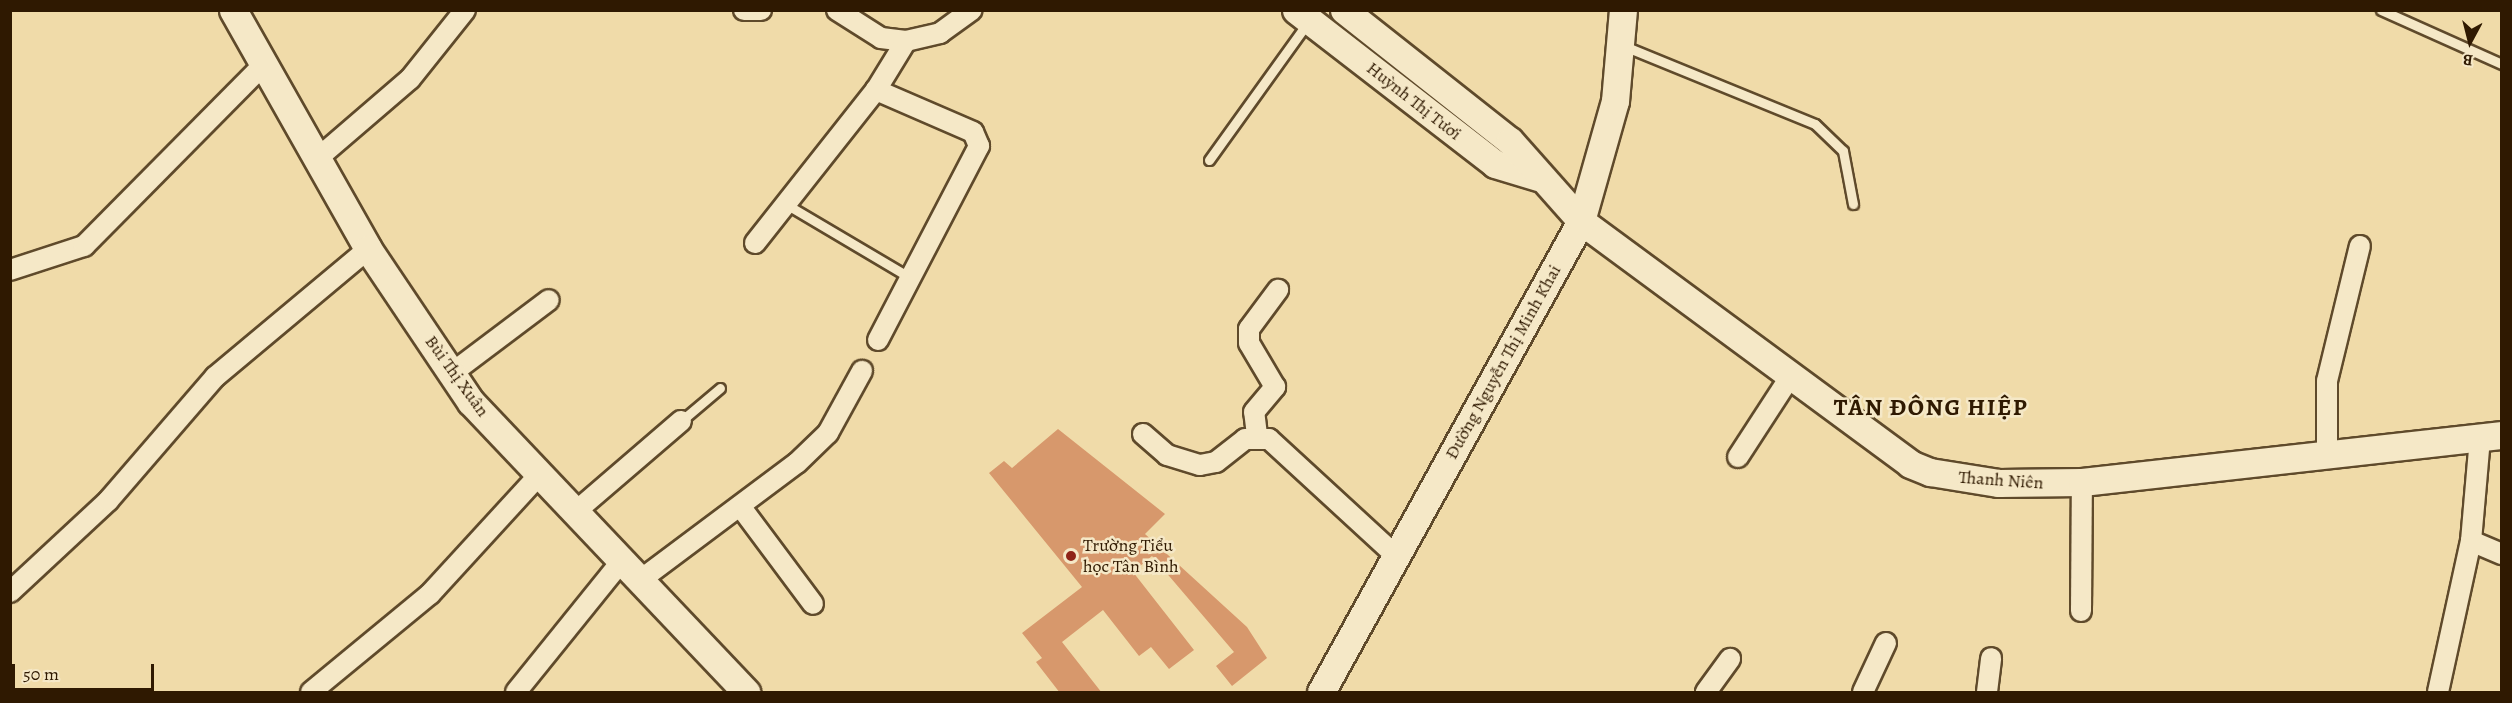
<!DOCTYPE html>
<meta charset="utf-8">
<style>
body{margin:0}
#map{position:relative;width:2512px;height:703px;overflow:hidden;background:#f0dba9;font-family:Alegreya,serif}
div>[style]{position:absolute}
[style*='--x']{left:calc(var(--x)*1px);top:calc(var(--y)*1px);width:calc(var(--w)*1px);rotate:calc(var(--a)*1deg)}
.building>*{inset:0;background:#d7986c}
.roads{filter:drop-shadow(2px 0 #5f4a2b) drop-shadow(-2px 0 #5f4a2b) drop-shadow(0 2px #5f4a2b) drop-shadow(0 -2px #5f4a2b)}
.lane>*{height:9px;margin:-4.5px;padding:0 4.5px;transform-origin:4.5px;border-radius:4.5px;background:#f5e8c7}
.street>*{height:20px;margin:-10px;padding:0 10px;transform-origin:10px;border-radius:10px;background:#f5e8c7}
.secondary>*{height:27px;margin:-13.5px;padding:0 13.5px;transform-origin:13.5px;border-radius:13.5px;background:#f5e8c7}
.dots>*{width:16px;height:16px;translate:-50% -50%;box-sizing:border-box;border:3px solid #f5e8c7;border-radius:50%}
span{translate:-50% -50%;white-space:nowrap;text-align:center;line-height:1.15;-webkit-text-stroke:5px #f5e8c7;paint-order:stroke}
.street-label{font-size:18px;color:#2f1901}
.poi-label{font-size:18px;color:#2f1901}
.left{translate:0 -50%;text-align:left}
.district-label{font-size:24px;color:#2f1901;font-weight:700;letter-spacing:1.5px}
.frame{position:absolute;inset:0;border:12px solid #2f1901;pointer-events:none}
.north{position:absolute;left:2440px;top:12px;width:60px;height:60px;-webkit-text-stroke:4px #f5e8c7;paint-order:stroke;rotate:187deg;font-size:16px;font-weight:700;line-height:24px;text-align:center;color:#2f1901}
.north::after{content:'';display:block;margin:auto;width:21px;height:27px;background:#2f1901;clip-path:polygon(50% 0,100% 100%,50% 72%,0 100%)}
.scale{position:absolute;left:12px;top:664px;width:142px;height:27px;box-sizing:border-box;border:3px solid #2f1901;border-top:0;padding-left:8px;font-size:18px;line-height:21px;white-space:nowrap;color:#2f1901;-webkit-text-stroke:4px #f5e8c7;paint-order:stroke}
</style>
<div id="map">
<div class="building">
<i style="clip-path:polygon(1058px 429px,1165px 514px,1145px 534px,1247px 627px,1267px 658px,1232px 686px,1216px 666px,1234px 652px,1152px 556px,1133px 572px,1194px 650px,1169px 669px,1151px 647px,1139px 656px,1103px 610px,1062px 642px,1102px 693px,1060px 693px,1036px 662px,1042px 658px,1022px 633px,1082px 587px,989px 473px,1004px 461px,1012px 468px)"></i>
</div>
<div class="roads">
<div class="lane">
<i style="--x:2381;--y:10;--w:133;--a:24.1"></i>
<i style="--x:1624;--y:46;--w:206;--a:22.2"></i>
<i style="--x:1815;--y:124;--w:39;--a:44"></i>
<i style="--x:1843;--y:151;--w:54;--a:79.3"></i>
<i style="--x:1209;--y:160;--w:170;--a:-54.3"></i>
<i style="--x:784;--y:203;--w:145;--a:30.6"></i>
<i style="--x:681;--y:421;--w:51;--a:-40.2"></i>
</div>
<div class="street">
<i style="--x:744;--y:10;--w:17;--a:0"></i>
<i style="--x:837;--y:10;--w:52;--a:32.5"></i>
<i style="--x:881;--y:38;--w:25;--a:7"></i>
<i style="--x:318;--y:158;--w:121;--a:-40.7"></i>
<i style="--x:410;--y:79;--w:88;--a:-51.4"></i>
<i style="--x:755;--y:243;--w:195;--a:-51.7"></i>
<i style="--x:10;--y:270;--w:78;--a:-18"></i>
<i style="--x:84;--y:246;--w:256;--a:-45.3"></i>
<i style="--x:878;--y:340;--w:219;--a:-62.5"></i>
<i style="--x:979;--y:146;--w:15;--a:-113"></i>
<i style="--x:973;--y:132;--w:106;--a:-156.6"></i>
<i style="--x:876;--y:90;--w:57;--a:-58.5"></i>
<i style="--x:906;--y:41;--w:35;--a:-13"></i>
<i style="--x:940;--y:33;--w:39;--a:-36"></i>
<i style="--x:452;--y:373;--w:121;--a:-37"></i>
<i style="--x:1143;--y:434;--w:32;--a:41"></i>
<i style="--x:1167;--y:455;--w:34;--a:17"></i>
<i style="--x:1200;--y:465;--w:16;--a:-11"></i>
<i style="--x:1216;--y:462;--w:37;--a:-38"></i>
<i style="--x:1245;--y:439;--w:24;--a:0"></i>
<i style="--x:1269;--y:439;--w:171;--a:42.6"></i>
<i style="--x:1257;--y:435;--w:23;--a:-97"></i>
<i style="--x:1254;--y:412;--w:33;--a:-50"></i>
<i style="--x:1275;--y:387;--w:51;--a:-120.6"></i>
<i style="--x:1249;--y:343;--w:14;--a:-90"></i>
<i style="--x:1249;--y:329;--w:49;--a:-53.4"></i>
<i style="--x:2327;--y:453;--w:72;--a:-90"></i>
<i style="--x:2327;--y:381;--w:139;--a:-76.3"></i>
<i style="--x:1738;--y:457;--w:99;--a:-57"></i>
<i style="--x:740;--y:506;--w:122;--a:53.3"></i>
<i style="--x:574;--y:513;--w:141;--a:-40.7"></i>
<i style="--x:2471;--y:541;--w:34;--a:23"></i>
<i style="--x:639;--y:581;--w:197;--a:-36.8"></i>
<i style="--x:797;--y:463;--w:43;--a:-44.1"></i>
<i style="--x:828;--y:433;--w:71;--a:-61.3"></i>
<i style="--x:10;--y:592;--w:134;--a:-42.9"></i>
<i style="--x:108;--y:501;--w:164;--a:-49.2"></i>
<i style="--x:215;--y:377;--w:199;--a:-39.9"></i>
<i style="--x:2081;--y:611;--w:129;--a:-89.6"></i>
<i style="--x:311;--y:692;--w:154;--a:-39.5"></i>
<i style="--x:430;--y:594;--w:161;--a:-47.5"></i>
<i style="--x:516;--y:692;--w:166;--a:-51.1"></i>
<i style="--x:1706;--y:692;--w:41;--a:-54"></i>
<i style="--x:1863;--y:692;--w:54;--a:-64.9"></i>
<i style="--x:1987;--y:692;--w:34;--a:-83"></i>
<i style="--x:2438;--y:692;--w:155;--a:-77.7"></i>
<i style="--x:2471;--y:541;--w:103;--a:-85"></i>
</div>
<div class="secondary">
<i style="--x:233;--y:10;--w:274;--a:60.5"></i>
<i style="--x:368;--y:249;--w:184;--a:56.1"></i>
<i style="--x:471;--y:402;--w:400;--a:46.5"></i>
<i style="--x:1296;--y:10;--w:252;--a:37.7"></i>
<i style="--x:1495;--y:164;--w:45;--a:16.8"></i>
<i style="--x:1344;--y:10;--w:211;--a:38.3"></i>
<i style="--x:1510;--y:141;--w:107;--a:48.4"></i>
<i style="--x:1581;--y:221;--w:409;--a:36.4"></i>
<i style="--x:1910;--y:464;--w:22;--a:22"></i>
<i style="--x:1930;--y:472;--w:70;--a:9.1"></i>
<i style="--x:1999;--y:483;--w:83;--a:-0.7"></i>
<i style="--x:2082;--y:482;--w:423;--a:-6.4"></i>
<i style="--x:1321;--y:692;--w:538;--a:-61.1"></i>
<i style="--x:1581;--y:221;--w:125;--a:-74.2"></i>
<i style="--x:1615;--y:101;--w:91;--a:-85"></i>
</div>
</div>
<div class="dots">
<i style="left:1071px;top:556px;background:#8f2418"></i>
</div>
<div class="street-label">
<span style="left:1414px;top:101px;rotate:38deg">Huỳnh Thị Tươi</span>
<span style="left:1503px;top:362px;rotate:-61deg">Đường Nguyễn Thị Minh Khai</span>
<span style="left:457px;top:376px;rotate:54deg">Bùi Thị Xuân</span>
<span style="left:2001px;top:480px;rotate:4deg">Thanh Niên</span>
</div>
<div class="poi-label">
<span class="left" style="left:1083px;top:556px">Trường Tiểu<br>học Tân Bình</span>
</div>
<div class="district-label">
<span style="left:1931px;top:408px">TÂN ĐÔNG HIỆP</span>
</div>
<div class="frame"></div>
<div class="north">B</div>
<div class="scale">50 m</div>
</div>
